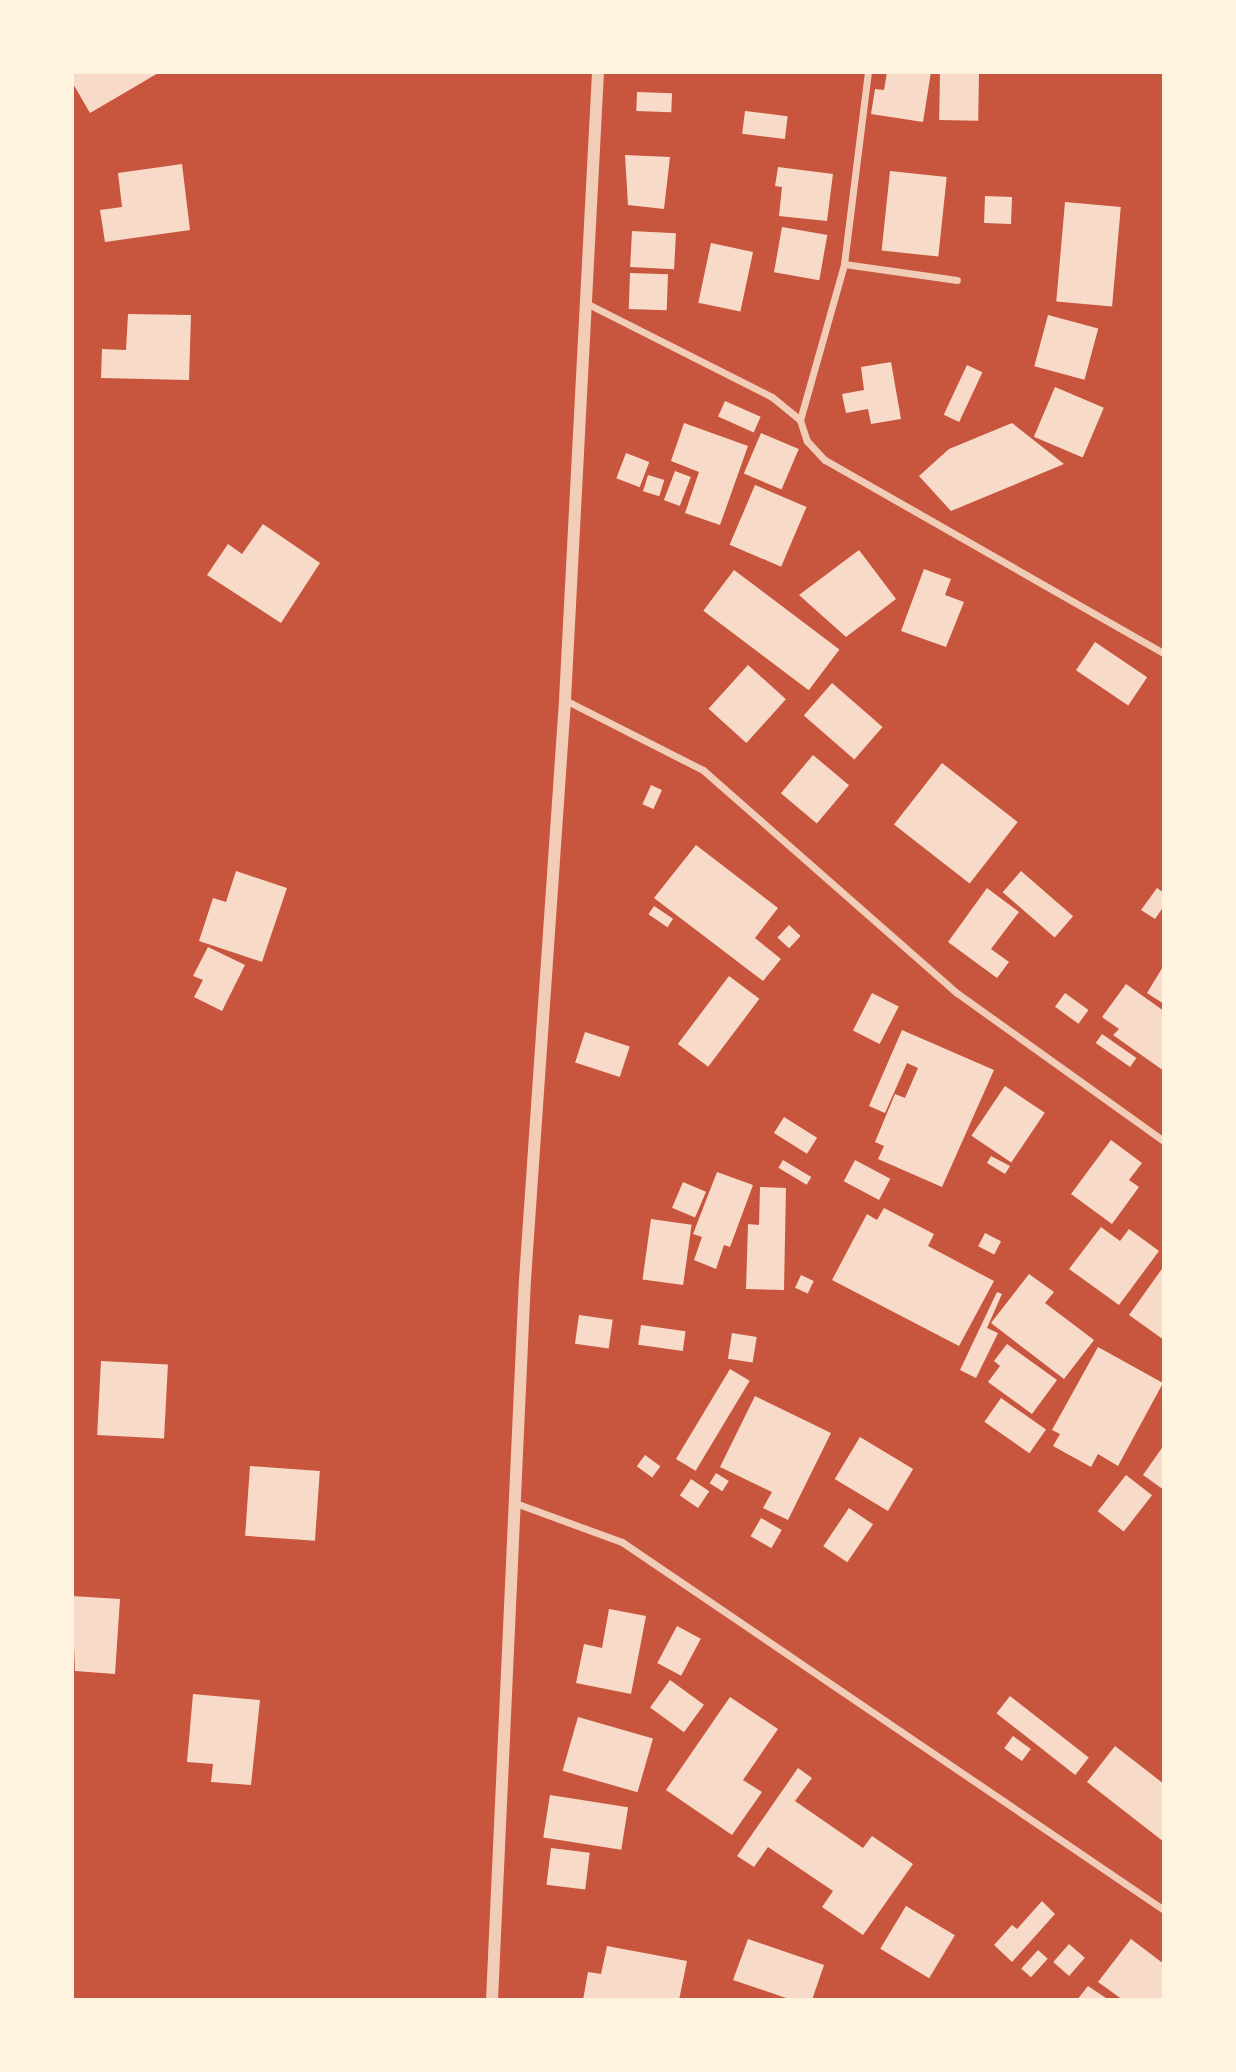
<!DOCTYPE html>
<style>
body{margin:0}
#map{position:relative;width:1236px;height:2072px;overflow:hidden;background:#c8553d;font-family:Commissioner,sans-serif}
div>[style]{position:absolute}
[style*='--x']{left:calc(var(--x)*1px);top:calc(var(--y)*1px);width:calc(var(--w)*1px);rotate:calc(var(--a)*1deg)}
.building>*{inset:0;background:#f7dbc8;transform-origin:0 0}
.minor>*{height:7px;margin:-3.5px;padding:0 3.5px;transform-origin:3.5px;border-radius:3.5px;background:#f1ccb7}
.tertiary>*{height:12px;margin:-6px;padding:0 6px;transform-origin:6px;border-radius:6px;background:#f1ccb7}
span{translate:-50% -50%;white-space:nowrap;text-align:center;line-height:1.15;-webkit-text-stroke:7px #fff3e0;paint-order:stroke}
.frame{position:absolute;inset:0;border:74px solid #fff3e0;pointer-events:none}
</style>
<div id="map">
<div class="building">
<i style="clip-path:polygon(75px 72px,160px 72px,90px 113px,72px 82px)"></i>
<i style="clip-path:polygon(887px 72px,931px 72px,923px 122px,871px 114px,875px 89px,884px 90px)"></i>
<i style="left:940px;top:72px;width:39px;height:48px;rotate:1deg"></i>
<i style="left:637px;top:92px;width:35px;height:19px;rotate:2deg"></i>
<i style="left:745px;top:111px;width:43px;height:23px;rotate:7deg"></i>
<i style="clip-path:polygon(625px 155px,670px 157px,664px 209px,628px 205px)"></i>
<i style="clip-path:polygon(182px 164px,190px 230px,105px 242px,100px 210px,122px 207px,118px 173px)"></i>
<i style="clip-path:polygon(778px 167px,833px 174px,827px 221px,779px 216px,782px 187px,775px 186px)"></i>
<i style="left:890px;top:171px;width:57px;height:80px;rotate:6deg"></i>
<i style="left:985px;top:196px;width:27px;height:27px;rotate:2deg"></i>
<i style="left:1065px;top:202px;width:56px;height:100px;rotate:5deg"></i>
<i style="left:782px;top:227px;width:46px;height:46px;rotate:10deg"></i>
<i style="left:632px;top:231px;width:44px;height:36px;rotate:3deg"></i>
<i style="left:711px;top:243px;width:43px;height:61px;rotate:12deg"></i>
<i style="left:630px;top:273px;width:38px;height:36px;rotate:2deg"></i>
<i style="clip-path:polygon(128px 314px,191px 315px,189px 380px,101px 378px,102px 349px,126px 350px)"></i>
<i style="left:1048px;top:315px;width:52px;height:53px;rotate:15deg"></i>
<i style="clip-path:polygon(891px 362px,901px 419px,871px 424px,868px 409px,846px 413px,842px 394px,864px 390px,861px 367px)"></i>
<i style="left:967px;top:365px;width:17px;height:55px;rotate:25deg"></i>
<i style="left:1055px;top:387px;width:53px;height:54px;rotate:23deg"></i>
<i style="left:725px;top:401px;width:39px;height:17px;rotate:24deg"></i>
<i style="clip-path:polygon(684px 423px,748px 446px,720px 525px,685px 513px,699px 472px,671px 461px)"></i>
<i style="clip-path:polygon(1012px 423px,1064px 464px,951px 511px,919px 476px,949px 449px)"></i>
<i style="left:761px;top:433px;width:41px;height:44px;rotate:23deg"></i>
<i style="left:626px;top:453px;width:25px;height:27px;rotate:21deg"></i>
<i style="left:675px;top:471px;width:17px;height:31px;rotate:21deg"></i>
<i style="left:648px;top:475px;width:17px;height:17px;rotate:17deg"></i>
<i style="left:755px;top:485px;width:56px;height:65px;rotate:23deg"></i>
<i style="clip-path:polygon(263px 524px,320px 563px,281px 623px,207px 575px,228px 544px,242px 554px)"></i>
<i style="clip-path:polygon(859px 550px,896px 599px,846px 637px,799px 595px)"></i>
<i style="clip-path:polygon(924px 569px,951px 579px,945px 595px,964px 602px,946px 647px,901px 631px)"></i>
<i style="left:734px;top:570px;width:132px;height:51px;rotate:37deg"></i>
<i style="left:1095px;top:642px;width:63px;height:34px;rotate:34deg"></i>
<i style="left:748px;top:665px;width:51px;height:59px;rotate:42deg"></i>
<i style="left:832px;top:683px;width:67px;height:43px;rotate:41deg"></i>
<i style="left:813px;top:755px;width:47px;height:50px;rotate:40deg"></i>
<i style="left:942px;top:763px;width:96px;height:78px;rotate:38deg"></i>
<i style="left:651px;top:785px;width:12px;height:21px;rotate:24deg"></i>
<i style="clip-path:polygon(696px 845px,778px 908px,755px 938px,781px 959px,763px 981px,654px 898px)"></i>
<i style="clip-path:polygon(236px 871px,287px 888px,262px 962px,199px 941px,213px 898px,226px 902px)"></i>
<i style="left:1021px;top:871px;width:69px;height:28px;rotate:41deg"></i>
<i style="clip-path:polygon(987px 888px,1019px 912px,991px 949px,1009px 962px,997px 978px,948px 942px)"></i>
<i style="clip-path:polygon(1157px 888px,1164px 893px,1164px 906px,1155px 919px,1141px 910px)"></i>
<i style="left:654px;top:906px;width:23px;height:10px;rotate:34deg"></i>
<i style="left:789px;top:925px;width:16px;height:17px;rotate:43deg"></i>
<i style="clip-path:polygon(208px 947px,245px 965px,222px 1011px,194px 997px,203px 980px,193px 976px)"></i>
<i style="clip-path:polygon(1164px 965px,1164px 1004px,1147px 993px)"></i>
<i style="left:729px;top:976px;width:38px;height:85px;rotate:37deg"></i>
<i style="clip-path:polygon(1126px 984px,1164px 1011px,1164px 1071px,1113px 1035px,1119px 1029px,1102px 1017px)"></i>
<i style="left:872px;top:993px;width:30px;height:42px;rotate:27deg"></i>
<i style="left:1065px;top:993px;width:29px;height:17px;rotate:36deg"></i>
<i style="clip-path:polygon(902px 1030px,994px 1070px,942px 1187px,878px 1159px,884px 1146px,875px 1142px,895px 1094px,905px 1098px,918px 1068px,907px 1063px,885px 1113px,869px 1106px)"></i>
<i style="left:585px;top:1032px;width:47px;height:32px;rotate:18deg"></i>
<i style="left:1102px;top:1034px;width:42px;height:11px;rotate:35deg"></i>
<i style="left:1005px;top:1086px;width:48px;height:60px;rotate:34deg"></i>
<i style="left:784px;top:1117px;width:39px;height:19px;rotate:32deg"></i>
<i style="clip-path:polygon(1111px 1140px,1142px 1163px,1129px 1180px,1139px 1187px,1112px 1224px,1071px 1194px)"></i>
<i style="clip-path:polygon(991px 1156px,1010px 1166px,1005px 1174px,987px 1163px)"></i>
<i style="left:783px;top:1160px;width:33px;height:9px;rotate:31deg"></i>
<i style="left:855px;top:1160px;width:40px;height:24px;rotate:28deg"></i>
<i style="clip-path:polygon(717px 1172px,753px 1185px,730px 1247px,724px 1245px,716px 1269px,694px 1260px,702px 1237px,693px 1234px)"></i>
<i style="left:683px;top:1182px;width:25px;height:28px;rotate:23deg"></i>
<i style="clip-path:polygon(760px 1187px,786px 1188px,784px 1290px,746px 1289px,748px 1224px,759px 1225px)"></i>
<i style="clip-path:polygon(884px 1208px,934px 1234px,928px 1246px,994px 1281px,959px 1346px,832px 1280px,867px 1214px,877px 1220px)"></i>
<i style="left:651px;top:1219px;width:41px;height:61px;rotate:8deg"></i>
<i style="clip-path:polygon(1101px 1227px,1120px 1241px,1129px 1229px,1159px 1251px,1119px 1305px,1069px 1269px)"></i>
<i style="left:985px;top:1233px;width:18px;height:15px;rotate:27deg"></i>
<i style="clip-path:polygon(1164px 1266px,1164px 1340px,1129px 1315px)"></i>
<i style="clip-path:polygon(1029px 1274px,1054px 1292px,1045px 1303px,1094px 1340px,1064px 1379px,991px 1323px)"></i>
<i style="left:801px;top:1275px;width:14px;height:14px;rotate:25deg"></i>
<i style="clip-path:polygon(997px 1292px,1002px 1294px,987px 1328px,998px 1333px,976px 1378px,960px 1370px)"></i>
<i style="left:579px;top:1315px;width:34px;height:29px;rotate:8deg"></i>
<i style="left:641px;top:1325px;width:45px;height:20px;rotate:8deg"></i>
<i style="left:732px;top:1333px;width:25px;height:26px;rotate:9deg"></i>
<i style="clip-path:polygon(1007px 1344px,1057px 1380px,1032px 1414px,988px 1382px,1000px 1366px,994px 1361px)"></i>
<i style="clip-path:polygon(1098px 1347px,1163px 1383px,1118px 1466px,1098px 1454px,1091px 1467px,1053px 1446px,1060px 1434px,1052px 1430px)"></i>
<i style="left:101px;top:1361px;width:67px;height:74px;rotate:3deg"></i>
<i style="left:730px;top:1369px;width:23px;height:105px;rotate:31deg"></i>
<i style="clip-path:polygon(755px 1396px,831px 1433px,788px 1520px,763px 1508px,772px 1492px,720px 1467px)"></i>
<i style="left:1001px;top:1398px;width:55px;height:29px;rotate:35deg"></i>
<i style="left:860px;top:1437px;width:62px;height:49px;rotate:31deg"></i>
<i style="clip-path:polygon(1164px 1445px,1164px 1490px,1143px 1475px)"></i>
<i style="left:645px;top:1455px;width:19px;height:14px;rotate:36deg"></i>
<i style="left:250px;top:1466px;width:70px;height:70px;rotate:4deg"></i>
<i style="left:716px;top:1473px;width:15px;height:12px;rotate:32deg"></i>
<i style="left:1126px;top:1475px;width:33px;height:46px;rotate:38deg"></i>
<i style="left:691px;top:1479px;width:22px;height:20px;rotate:34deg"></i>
<i style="left:849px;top:1508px;width:29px;height:46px;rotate:34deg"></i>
<i style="left:761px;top:1518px;width:24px;height:21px;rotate:30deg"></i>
<i style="clip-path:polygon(72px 1596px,120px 1599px,115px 1674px,75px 1671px)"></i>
<i style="clip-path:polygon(609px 1609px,646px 1616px,631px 1694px,576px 1683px,584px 1644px,602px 1648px)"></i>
<i style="left:677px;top:1626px;width:27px;height:42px;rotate:28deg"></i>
<i style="left:670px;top:1680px;width:42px;height:34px;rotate:36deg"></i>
<i style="clip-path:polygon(193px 1694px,260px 1700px,251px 1785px,211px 1782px,213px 1764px,187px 1762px)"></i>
<i style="left:1010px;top:1696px;width:100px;height:22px;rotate:38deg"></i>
<i style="clip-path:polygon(730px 1697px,778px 1729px,743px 1780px,762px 1792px,732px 1835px,666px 1790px)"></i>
<i style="left:578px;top:1717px;width:78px;height:56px;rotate:16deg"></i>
<i style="left:1013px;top:1736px;width:22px;height:15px;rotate:36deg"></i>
<i style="clip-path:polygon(1115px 1746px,1164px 1784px,1164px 1842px,1087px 1782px)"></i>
<i style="clip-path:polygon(798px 1768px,812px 1778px,795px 1801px,863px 1848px,872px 1836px,913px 1864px,863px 1935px,822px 1907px,833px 1891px,768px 1847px,754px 1867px,737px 1856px)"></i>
<i style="left:550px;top:1795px;width:79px;height:43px;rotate:9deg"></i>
<i style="left:551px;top:1848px;width:39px;height:37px;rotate:7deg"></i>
<i style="clip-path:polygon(1042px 1901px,1055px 1914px,1012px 1962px,994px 1945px,1012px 1925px,1017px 1929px)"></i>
<i style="left:906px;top:1906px;width:57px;height:50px;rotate:31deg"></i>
<i style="clip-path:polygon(748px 1939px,824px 1965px,812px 2000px,792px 2000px,733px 1980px)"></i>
<i style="clip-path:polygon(1131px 1939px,1164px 1964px,1164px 2000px,1123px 2000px,1098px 1982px)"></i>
<i style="left:1069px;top:1944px;width:21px;height:24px;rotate:41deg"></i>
<i style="clip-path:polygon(607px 1946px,687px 1961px,679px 2000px,583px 2000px,588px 1972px,601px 1974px)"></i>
<i style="left:1038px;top:1950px;width:13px;height:25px;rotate:42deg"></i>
<i style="clip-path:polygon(1088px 1986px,1109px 2000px,1077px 2000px)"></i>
</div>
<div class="minor">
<i style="--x:844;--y:264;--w:193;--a:-82.9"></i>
<i style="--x:586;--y:303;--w:208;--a:26.8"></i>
<i style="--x:772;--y:397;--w:36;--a:39"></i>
<i style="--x:800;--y:420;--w:22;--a:72"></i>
<i style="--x:807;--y:441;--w:26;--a:47"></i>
<i style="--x:825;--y:460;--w:390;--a:29.7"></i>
<i style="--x:800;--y:420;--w:162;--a:-74.2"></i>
<i style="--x:844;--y:264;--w:114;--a:8.1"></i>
<i style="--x:565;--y:700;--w:155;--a:26.9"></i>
<i style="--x:703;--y:770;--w:338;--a:41.3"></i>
<i style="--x:957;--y:993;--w:254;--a:35.6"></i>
<i style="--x:518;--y:1504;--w:111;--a:20.1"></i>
<i style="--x:622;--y:1542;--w:655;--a:34.18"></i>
</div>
<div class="tertiary">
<i style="--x:492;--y:2000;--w:721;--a:-87.38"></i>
<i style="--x:525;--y:1280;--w:581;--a:-86.05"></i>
<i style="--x:565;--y:700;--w:629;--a:-86.99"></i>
</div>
<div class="frame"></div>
</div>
